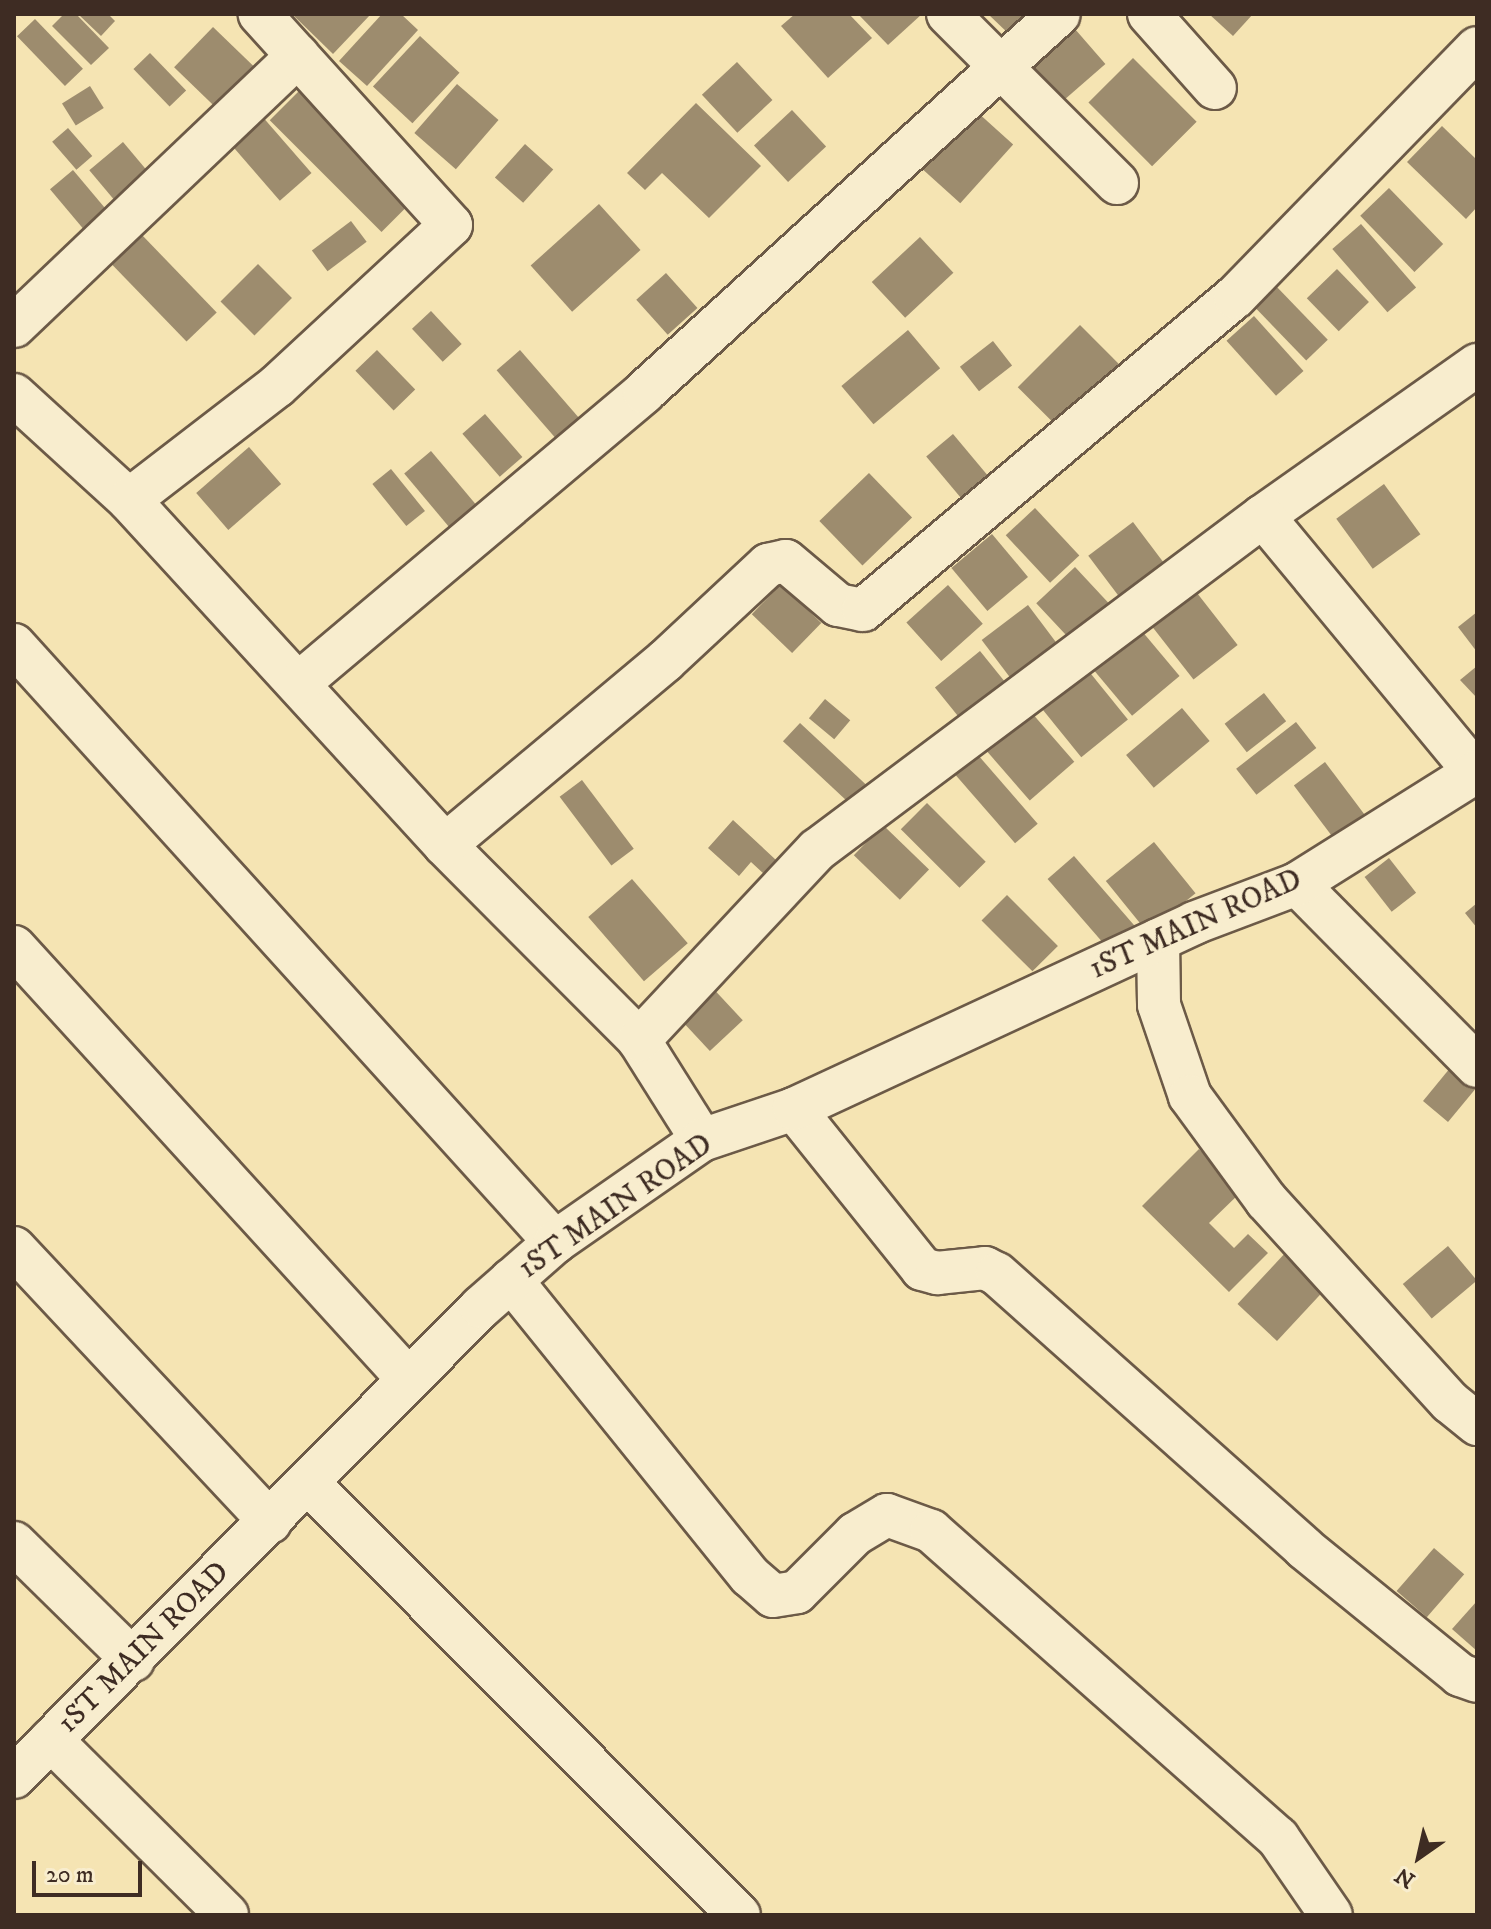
<!DOCTYPE html>
<style>
body{margin:0}
#map{position:relative;width:1491px;height:1929px;overflow:hidden;background:#f5e4b3;font-family:"IM FELL DW Pica",serif}
div>[style]{position:absolute}
[style*='--x']{left:calc(var(--x)*1px);top:calc(var(--y)*1px);width:calc(var(--w)*1px);rotate:calc(var(--a)*1deg)}
.building>*{inset:0;background:#9d8c6e;transform-origin:0 0}
.roads{filter:drop-shadow(2px 0 #6c5a47) drop-shadow(-2px 0 #6c5a47) drop-shadow(0 2px #6c5a47) drop-shadow(0 -2px #6c5a47)}
.minor>*{height:42px;margin:-21px;padding:0 21px;transform-origin:21px;border-radius:21px;background:#f8edce}
span{translate:-50% -50%;white-space:nowrap;text-align:center;line-height:1.15;-webkit-text-stroke:7px #f8edce;paint-order:stroke}
.street-label{font-size:30px;color:#3e2c23}
.frame{position:absolute;inset:0;border:16px solid #3e2c23;pointer-events:none}
.north{position:absolute;left:1379px;top:1817px;width:80px;height:80px;-webkit-text-stroke:6px #f8edce;paint-order:stroke;rotate:214deg;font-size:22px;font-weight:700;line-height:32px;text-align:center;color:#3e2c23}
.north::after{content:'';display:block;margin:auto;width:28px;height:36px;background:#3e2c23;clip-path:polygon(50% 0,100% 100%,50% 72%,0 100%)}
.scale{position:absolute;left:32px;top:1861px;width:110px;height:36px;box-sizing:border-box;border:4px solid #3e2c23;border-top:0;padding-left:10px;font-size:24px;line-height:28px;white-space:nowrap;color:#3e2c23;-webkit-text-stroke:6px #f8edce;paint-order:stroke}
</style>
<div id="map">
<div class="building">
<i style="clip-path:polygon(64px 14px,76px 14px,109px 48px,91px 65px,52px 26px)"></i>
<i style="clip-path:polygon(78px 14px,108px 14px,115px 21px,101px 36px)"></i>
<i style="clip-path:polygon(292px 14px,371px 14px,333px 54px)"></i>
<i style="clip-path:polygon(382px 14px,401px 14px,418px 30px,367px 86px,339px 61px)"></i>
<i style="clip-path:polygon(795px 14px,849px 14px,872px 38px,828px 78px,781px 26px)"></i>
<i style="clip-path:polygon(858px 14px,922px 14px,888px 45px)"></i>
<i style="clip-path:polygon(988px 14px,1033px 14px,1011px 36px)"></i>
<i style="clip-path:polygon(1209px 14px,1253px 14px,1233px 36px)"></i>
<i style="left:35px;top:19px;width:69px;height:25px;rotate:46deg"></i>
<i style="left:1068px;top:21px;width:57px;height:59px;rotate:49deg"></i>
<i style="left:213px;top:27px;width:73px;height:56px;rotate:44deg"></i>
<i style="left:420px;top:36px;width:54px;height:69px;rotate:43deg"></i>
<i style="left:150px;top:53px;width:52px;height:23px;rotate:46deg"></i>
<i style="left:1133px;top:58px;width:90px;height:63px;rotate:45deg"></i>
<i style="left:737px;top:62px;width:52px;height:48px;rotate:47deg"></i>
<i style="left:457px;top:84px;width:55px;height:65px;rotate:41deg"></i>
<i style="left:90px;top:86px;width:26px;height:33px;rotate:58deg"></i>
<i style="left:303px;top:87px;width:158px;height:47px;rotate:45deg"></i>
<i style="clip-path:polygon(696px 103px,761px 166px,709px 218px,662px 173px,645px 190px,627px 173px)"></i>
<i style="left:792px;top:110px;width:50px;height:52px;rotate:47deg"></i>
<i style="left:976px;top:111px;width:50px;height:79px;rotate:42deg"></i>
<i style="left:261px;top:115px;width:77px;height:42px;rotate:49deg"></i>
<i style="clip-path:polygon(1442px 126px,1477px 160px,1477px 207px,1466px 219px,1407px 162px)"></i>
<i style="left:68px;top:128px;width:37px;height:21px;rotate:49deg"></i>
<i style="left:123px;top:142px;width:50px;height:44px;rotate:50deg"></i>
<i style="left:525px;top:144px;width:38px;height:45px;rotate:42deg"></i>
<i style="left:73px;top:170px;width:51px;height:30px;rotate:50deg"></i>
<i style="left:1389px;top:188px;width:78px;height:40px;rotate:46deg"></i>
<i style="left:599px;top:204px;width:62px;height:92px;rotate:48deg"></i>
<i style="left:351px;top:221px;width:26px;height:49px;rotate:53deg"></i>
<i style="left:1361px;top:224px;width:84px;height:38px;rotate:49deg"></i>
<i style="left:141px;top:234px;width:109px;height:42px;rotate:46deg"></i>
<i style="left:920px;top:237px;width:49px;height:66px;rotate:47deg"></i>
<i style="left:258px;top:264px;width:48px;height:53px;rotate:45deg"></i>
<i style="left:1337px;top:269px;width:46px;height:42px;rotate:46deg"></i>
<i style="left:666px;top:273px;width:47px;height:40px;rotate:48deg"></i>
<i style="left:1275px;top:285px;width:76px;height:30px;rotate:46deg"></i>
<i style="left:431px;top:311px;width:45px;height:26px;rotate:47deg"></i>
<i style="left:1254px;top:316px;width:74px;height:37px;rotate:48deg"></i>
<i style="left:1080px;top:325px;width:55px;height:88px;rotate:45deg"></i>
<i style="left:908px;top:330px;width:50px;height:87px;rotate:50deg"></i>
<i style="left:993px;top:341px;width:31px;height:42px;rotate:52deg"></i>
<i style="left:377px;top:350px;width:55px;height:30px;rotate:46deg"></i>
<i style="left:520px;top:350px;width:97px;height:31px;rotate:49deg"></i>
<i style="left:485px;top:414px;width:57px;height:30px;rotate:49deg"></i>
<i style="left:953px;top:434px;width:71px;height:35px;rotate:50deg"></i>
<i style="left:249px;top:447px;width:49px;height:70px;rotate:49deg"></i>
<i style="left:431px;top:451px;width:90px;height:35px;rotate:50deg"></i>
<i style="left:391px;top:469px;width:54px;height:24px;rotate:51deg"></i>
<i style="left:869px;top:473px;width:62px;height:69px;rotate:46deg"></i>
<i style="left:1384px;top:484px;width:62px;height:59px;rotate:54deg"></i>
<i style="left:1035px;top:508px;width:65px;height:40px;rotate:47deg"></i>
<i style="left:1133px;top:522px;width:63px;height:56px;rotate:53deg"></i>
<i style="left:992px;top:534px;width:56px;height:53px;rotate:50deg"></i>
<i style="left:1075px;top:567px;width:56px;height:53px;rotate:47deg"></i>
<i style="left:781px;top:584px;width:56px;height:42px;rotate:44deg"></i>
<i style="left:948px;top:585px;width:52px;height:56px;rotate:48deg"></i>
<i style="left:1197px;top:593px;width:66px;height:56px;rotate:52deg"></i>
<i style="left:1028px;top:605px;width:55px;height:58px;rotate:53deg"></i>
<i style="clip-path:polygon(1477px 612px,1477px 652px,1458px 627px)"></i>
<i style="left:1141px;top:630px;width:60px;height:62px;rotate:50deg"></i>
<i style="left:980px;top:651px;width:43px;height:58px;rotate:51deg"></i>
<i style="clip-path:polygon(1477px 666px,1477px 698px,1460px 680px)"></i>
<i style="left:1087px;top:669px;width:65px;height:60px;rotate:51deg"></i>
<i style="left:1264px;top:693px;width:36px;height:50px;rotate:52deg"></i>
<i style="left:825px;top:699px;width:33px;height:25px;rotate:40deg"></i>
<i style="left:1182px;top:708px;width:43px;height:73px;rotate:50deg"></i>
<i style="left:1031px;top:712px;width:66px;height:59px;rotate:49deg"></i>
<i style="left:1296px;top:722px;width:33px;height:76px;rotate:52deg"></i>
<i style="left:800px;top:723px;width:93px;height:25px;rotate:43deg"></i>
<i style="left:978px;top:755px;width:91px;height:30px;rotate:49deg"></i>
<i style="left:1325px;top:762px;width:66px;height:39px;rotate:53deg"></i>
<i style="left:582px;top:780px;width:86px;height:28px;rotate:53deg"></i>
<i style="left:927px;top:803px;width:83px;height:37px;rotate:45deg"></i>
<i style="clip-path:polygon(733px 820px,776px 860px,764px 874px,751px 862px,739px 876px,708px 848px)"></i>
<i style="left:883px;top:825px;width:64px;height:42px;rotate:44deg"></i>
<i style="left:1154px;top:842px;width:66px;height:62px;rotate:51deg"></i>
<i style="left:1074px;top:856px;width:94px;height:35px;rotate:49deg"></i>
<i style="left:1389px;top:858px;width:44px;height:31px;rotate:52deg"></i>
<i style="left:632px;top:879px;width:85px;height:58px;rotate:49deg"></i>
<i style="left:1007px;top:895px;width:72px;height:36px;rotate:45deg"></i>
<i style="clip-path:polygon(1477px 903px,1477px 928px,1465px 913px)"></i>
<i style="left:708px;top:983px;width:51px;height:45px;rotate:47deg"></i>
<i style="clip-path:polygon(1455px 1062px,1477px 1081px,1477px 1087px,1448px 1122px,1423px 1101px)"></i>
<i style="clip-path:polygon(1199px 1149px,1242px 1191px,1209px 1223px,1234px 1248px,1248px 1234px,1268px 1253px,1229px 1292px,1142px 1206px)"></i>
<i style="left:1448px;top:1246px;width:45px;height:59px;rotate:50deg"></i>
<i style="left:1288px;top:1250px;width:54px;height:74px;rotate:43deg"></i>
<i style="left:1434px;top:1548px;width:40px;height:57px;rotate:41deg"></i>
<i style="clip-path:polygon(1477px 1601px,1477px 1651px,1452px 1629px)"></i>
</div>
<div class="roads">
<div class="minor">
<i style="--x:948;--y:14;--w:239;--a:45"></i>
<i style="--x:1149;--y:14;--w:99;--a:48.3"></i>
<i style="--x:14;--y:326;--w:392;--a:-43.6"></i>
<i style="--x:14;--y:395;--w:156;--a:42.4"></i>
<i style="--x:129;--y:500;--w:468;--a:47.5"></i>
<i style="--x:445;--y:845;--w:275;--a:45.1"></i>
<i style="--x:639;--y:1040;--w:118;--a:57.8"></i>
<i style="--x:129;--y:500;--w:187;--a:-37.6"></i>
<i style="--x:277;--y:386;--w:237;--a:-42.8"></i>
<i style="--x:451;--y:225;--w:285;--a:-132.2"></i>
<i style="--x:1263;--y:516;--w:262;--a:-35.2"></i>
<i style="--x:14;--y:645;--w:806;--a:47.82"></i>
<i style="--x:299;--y:683;--w:451;--a:-40.1"></i>
<i style="--x:644;--y:392;--w:561;--a:-42.33"></i>
<i style="--x:445;--y:845;--w:287;--a:-39.9"></i>
<i style="--x:665;--y:661;--w:141;--a:-43"></i>
<i style="--x:768;--y:565;--w:18;--a:-13"></i>
<i style="--x:786;--y:561;--w:68;--a:40.2"></i>
<i style="--x:838;--y:605;--w:25;--a:11"></i>
<i style="--x:863;--y:610;--w:486;--a:-40.1"></i>
<i style="--x:1235;--y:297;--w:347;--a:-45.8"></i>
<i style="--x:1297;--y:884;--w:256;--a:45.3"></i>
<i style="--x:1158;--y:940;--w:65;--a:89.1"></i>
<i style="--x:1159;--y:1005;--w:96;--a:71.2"></i>
<i style="--x:1190;--y:1096;--w:129;--a:53.8"></i>
<i style="--x:1266;--y:1200;--w:273;--a:47.7"></i>
<i style="--x:1450;--y:1402;--w:35;--a:39"></i>
<i style="--x:14;--y:947;--w:585;--a:47.63"></i>
<i style="--x:639;--y:1040;--w:260;--a:-46.9"></i>
<i style="--x:817;--y:850;--w:557;--a:-36.83"></i>
<i style="--x:1263;--y:516;--w:332;--a:50.4"></i>
<i style="--x:794;--y:1109;--w:205;--a:51.3"></i>
<i style="--x:922;--y:1269;--w:16;--a:15"></i>
<i style="--x:937;--y:1273;--w:48;--a:-5.9"></i>
<i style="--x:985;--y:1268;--w:13;--a:27"></i>
<i style="--x:997;--y:1274;--w:411;--a:41.7"></i>
<i style="--x:1304;--y:1548;--w:201;--a:39.1"></i>
<i style="--x:1460;--y:1675;--w:18;--a:19"></i>
<i style="--x:14;--y:1248;--w:375;--a:46.9"></i>
<i style="--x:511;--y:1280;--w:380;--a:51.1"></i>
<i style="--x:750;--y:1576;--w:30;--a:41"></i>
<i style="--x:773;--y:1596;--w:24;--a:-9"></i>
<i style="--x:797;--y:1592;--w:82;--a:-45"></i>
<i style="--x:855;--y:1534;--w:37;--a:-31"></i>
<i style="--x:887;--y:1515;--w:47;--a:20"></i>
<i style="--x:931;--y:1531;--w:463;--a:41.5"></i>
<i style="--x:1278;--y:1838;--w:93;--a:55.5"></i>
<i style="--x:308;--y:1483;--w:610;--a:45.07"></i>
<i style="--x:14;--y:1543;--w:167;--a:44.5"></i>
<i style="--x:51;--y:1740;--w:248;--a:44.8"></i>
<i style="--x:14;--y:1777;--w:663;--a:-45.18"></i>
<i style="--x:481;--y:1307;--w:98;--a:-41.3"></i>
<i style="--x:555;--y:1242;--w:179;--a:-34.8"></i>
<i style="--x:702;--y:1140;--w:97;--a:-18.6"></i>
<i style="--x:794;--y:1109;--w:441;--a:-24.9"></i>
<i style="--x:1194;--y:923;--w:110;--a:-20.7"></i>
<i style="--x:1297;--y:884;--w:213;--a:-32.1"></i>
</div>
</div>
<div class="street-label">
<span style="left:1196px;top:925px;rotate:-24deg">1ST MAIN ROAD</span>
<span style="left:616px;top:1207px;rotate:-35deg">1ST MAIN ROAD</span>
<span style="left:144px;top:1648px;rotate:-45deg">1ST MAIN ROAD</span>
</div>
<div class="frame"></div>
<div class="north">N</div>
<div class="scale">20 m</div>
</div>
